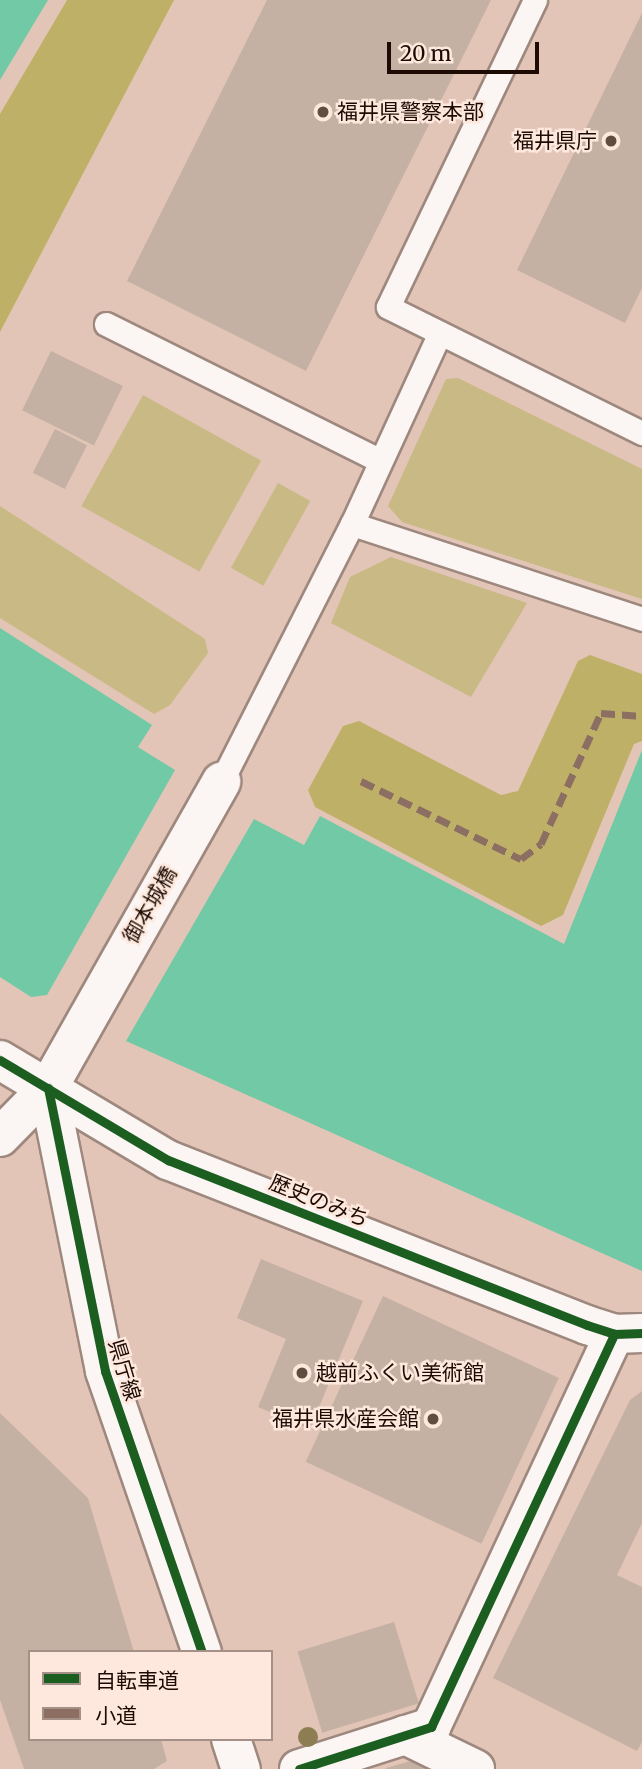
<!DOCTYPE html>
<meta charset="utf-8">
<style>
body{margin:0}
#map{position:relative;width:642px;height:1769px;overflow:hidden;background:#e2c5b7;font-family:Merriweather,"Noto Sans JP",serif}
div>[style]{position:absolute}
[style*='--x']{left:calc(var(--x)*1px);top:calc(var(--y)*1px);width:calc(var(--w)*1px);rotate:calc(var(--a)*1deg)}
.green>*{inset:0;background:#c8b985;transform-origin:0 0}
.forest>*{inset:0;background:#bfb067}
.water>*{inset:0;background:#71c9a6}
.building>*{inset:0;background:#c5b1a3;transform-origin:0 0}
.roads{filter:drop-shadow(2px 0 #9e887e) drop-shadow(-2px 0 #9e887e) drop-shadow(0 2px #9e887e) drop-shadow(0 -2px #9e887e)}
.service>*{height:23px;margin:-11.5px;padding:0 11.5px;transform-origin:11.5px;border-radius:11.5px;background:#fbf6f4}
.minor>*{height:38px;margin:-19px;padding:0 19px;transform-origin:19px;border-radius:19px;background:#fbf6f4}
.tertiary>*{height:38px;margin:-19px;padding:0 19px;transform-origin:19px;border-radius:19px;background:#fbf6f4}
.secondary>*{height:38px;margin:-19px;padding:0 19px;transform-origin:19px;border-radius:19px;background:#fbf6f4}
.quiet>*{height:7px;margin-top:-3.5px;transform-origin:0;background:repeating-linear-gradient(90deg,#8d6e63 0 14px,transparent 0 21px)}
.cycleway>*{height:9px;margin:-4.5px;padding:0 4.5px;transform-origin:4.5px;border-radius:4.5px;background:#1b5e20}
.trees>*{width:20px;height:20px;margin:-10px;border-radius:50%;background:#8c7d52}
.dots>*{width:19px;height:19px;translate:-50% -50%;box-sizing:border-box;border:4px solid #fee8dd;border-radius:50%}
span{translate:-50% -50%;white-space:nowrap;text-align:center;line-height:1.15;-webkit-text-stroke:5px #fee8dd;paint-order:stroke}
.poi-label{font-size:21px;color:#1d0b03}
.left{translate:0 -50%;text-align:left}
.right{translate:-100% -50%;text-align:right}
.street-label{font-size:21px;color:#1d0b03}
.legend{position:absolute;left:28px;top:1650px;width:245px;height:91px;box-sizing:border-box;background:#fee8dd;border:2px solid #a49086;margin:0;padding:9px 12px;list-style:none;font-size:21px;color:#1d0b03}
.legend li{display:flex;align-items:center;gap:14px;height:35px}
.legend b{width:35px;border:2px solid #a49086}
.scale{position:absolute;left:387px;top:42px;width:152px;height:32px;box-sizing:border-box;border:4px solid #1d0b03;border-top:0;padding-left:9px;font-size:21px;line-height:24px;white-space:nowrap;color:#1d0b03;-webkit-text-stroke:5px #fee8dd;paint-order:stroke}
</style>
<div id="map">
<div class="green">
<i style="clip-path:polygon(458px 378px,642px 469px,642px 599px,402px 522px,388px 506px,446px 379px)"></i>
<i style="left:143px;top:395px;width:135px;height:127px;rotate:29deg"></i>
<i style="left:278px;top:483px;width:37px;height:97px;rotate:29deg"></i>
<i style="clip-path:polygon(0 506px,205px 639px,208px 653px,170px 705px,154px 714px,0 618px)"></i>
<i style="clip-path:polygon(391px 557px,527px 603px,471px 697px,331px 623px,350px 577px)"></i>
</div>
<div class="forest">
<i style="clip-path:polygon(67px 0,174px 0,0 332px,0 114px)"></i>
<i style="clip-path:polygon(590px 655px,642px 674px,642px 741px,634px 744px,563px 915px,541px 926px,315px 807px,308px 790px,343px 726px,359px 721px,501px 795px,518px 791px,578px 661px)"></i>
</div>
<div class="water">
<i style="clip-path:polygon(0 0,48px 0,0 80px)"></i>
<i style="clip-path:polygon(0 628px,152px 725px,138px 747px,175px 770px,47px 995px,31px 997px,0 977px)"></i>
<i style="clip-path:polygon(642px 750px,642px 1271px,126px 1041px,254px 819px,304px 845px,320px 816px,564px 944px)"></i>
</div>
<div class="building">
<i style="clip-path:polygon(267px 0,491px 0,306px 371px,127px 281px)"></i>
<i style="clip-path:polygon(642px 13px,642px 288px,625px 323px,517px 270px)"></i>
<i style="left:51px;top:351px;width:80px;height:66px;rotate:26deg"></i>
<i style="left:55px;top:429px;width:36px;height:49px;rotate:27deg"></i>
<i style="clip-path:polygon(261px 1259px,363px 1301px,310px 1429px,258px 1407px,286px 1339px,237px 1318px)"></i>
<i style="left:383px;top:1296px;width:194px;height:183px;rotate:25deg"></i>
<i style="clip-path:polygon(642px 1391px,642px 1523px,617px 1575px,642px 1587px,642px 1742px,637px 1751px,493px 1678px,630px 1400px)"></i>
<i style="clip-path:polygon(0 1413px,88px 1498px,134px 1652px,30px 1652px,30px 1739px,161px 1739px,167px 1761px,154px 1769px,24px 1769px,0 1700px)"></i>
<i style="left:394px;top:1622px;width:85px;height:101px;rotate:73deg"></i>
<i style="clip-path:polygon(414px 1760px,434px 1769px,386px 1769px,386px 1768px)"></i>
</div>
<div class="roads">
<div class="service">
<i style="--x:535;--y:0;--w:340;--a:115.6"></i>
<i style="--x:388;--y:307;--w:284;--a:26.4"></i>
<i style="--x:106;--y:324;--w:305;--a:26.5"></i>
<i style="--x:352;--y:524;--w:305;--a:18.1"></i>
<i style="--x:221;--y:782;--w:289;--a:-63.1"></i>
<i style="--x:352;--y:524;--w:210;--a:-65.3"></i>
</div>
<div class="minor">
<i style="--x:0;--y:1060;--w:196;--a:30.8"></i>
<i style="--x:168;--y:1160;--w:450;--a:21.5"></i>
<i style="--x:587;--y:1325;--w:28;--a:18"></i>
<i style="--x:614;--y:1334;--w:28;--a:-2"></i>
<i style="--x:405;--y:1735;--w:78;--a:25.9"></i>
<i style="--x:299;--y:1769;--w:139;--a:-17.7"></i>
<i style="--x:431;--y:1727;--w:434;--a:-65"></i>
</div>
<div class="tertiary">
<i style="--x:48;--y:1088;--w:289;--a:78.6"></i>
<i style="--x:105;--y:1371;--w:297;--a:71"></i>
<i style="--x:231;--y:1739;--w:32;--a:72"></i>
</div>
<div class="secondary">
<i style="--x:0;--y:1137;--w:69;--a:-45.6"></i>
<i style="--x:48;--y:1088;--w:352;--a:-60.5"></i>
</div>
</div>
<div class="quiet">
<i style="--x:361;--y:781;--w:178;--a:26"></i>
<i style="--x:521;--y:859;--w:25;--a:-37"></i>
<i style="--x:541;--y:844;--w:144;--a:-65.4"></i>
<i style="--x:601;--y:713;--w:41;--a:4.2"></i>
</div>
<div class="cycleway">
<i style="--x:0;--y:1060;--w:196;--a:30.8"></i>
<i style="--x:168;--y:1160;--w:450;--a:21.5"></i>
<i style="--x:587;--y:1325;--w:28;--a:18"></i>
<i style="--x:614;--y:1334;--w:28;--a:-2"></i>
<i style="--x:48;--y:1088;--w:289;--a:78.6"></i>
<i style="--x:105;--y:1371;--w:297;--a:71"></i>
<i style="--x:299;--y:1769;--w:139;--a:-17.7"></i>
<i style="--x:431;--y:1727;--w:434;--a:-65"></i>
</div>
<div class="trees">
<i style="left:308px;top:1737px"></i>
</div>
<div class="dots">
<i style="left:323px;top:112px;background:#624c42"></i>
<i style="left:611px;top:141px;background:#624c42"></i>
<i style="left:302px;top:1373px;background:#624c42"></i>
<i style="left:433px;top:1419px;background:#624c42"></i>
</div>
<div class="poi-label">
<span class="left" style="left:337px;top:112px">福井県警察本部</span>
<span class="right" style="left:597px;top:141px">福井県庁</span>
<span class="left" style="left:316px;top:1373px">越前ふくい美術館</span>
<span class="right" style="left:419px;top:1419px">福井県水産会館</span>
</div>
<div class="street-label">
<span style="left:150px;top:905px;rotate:-60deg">御本城橋</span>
<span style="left:319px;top:1201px;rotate:22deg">歴史のみち</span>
<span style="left:124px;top:1370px;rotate:73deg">県庁線</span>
</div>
<ul class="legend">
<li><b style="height:9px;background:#1b5e20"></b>自転車道</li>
<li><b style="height:9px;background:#8d6e63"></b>小道</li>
</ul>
<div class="scale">20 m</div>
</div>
